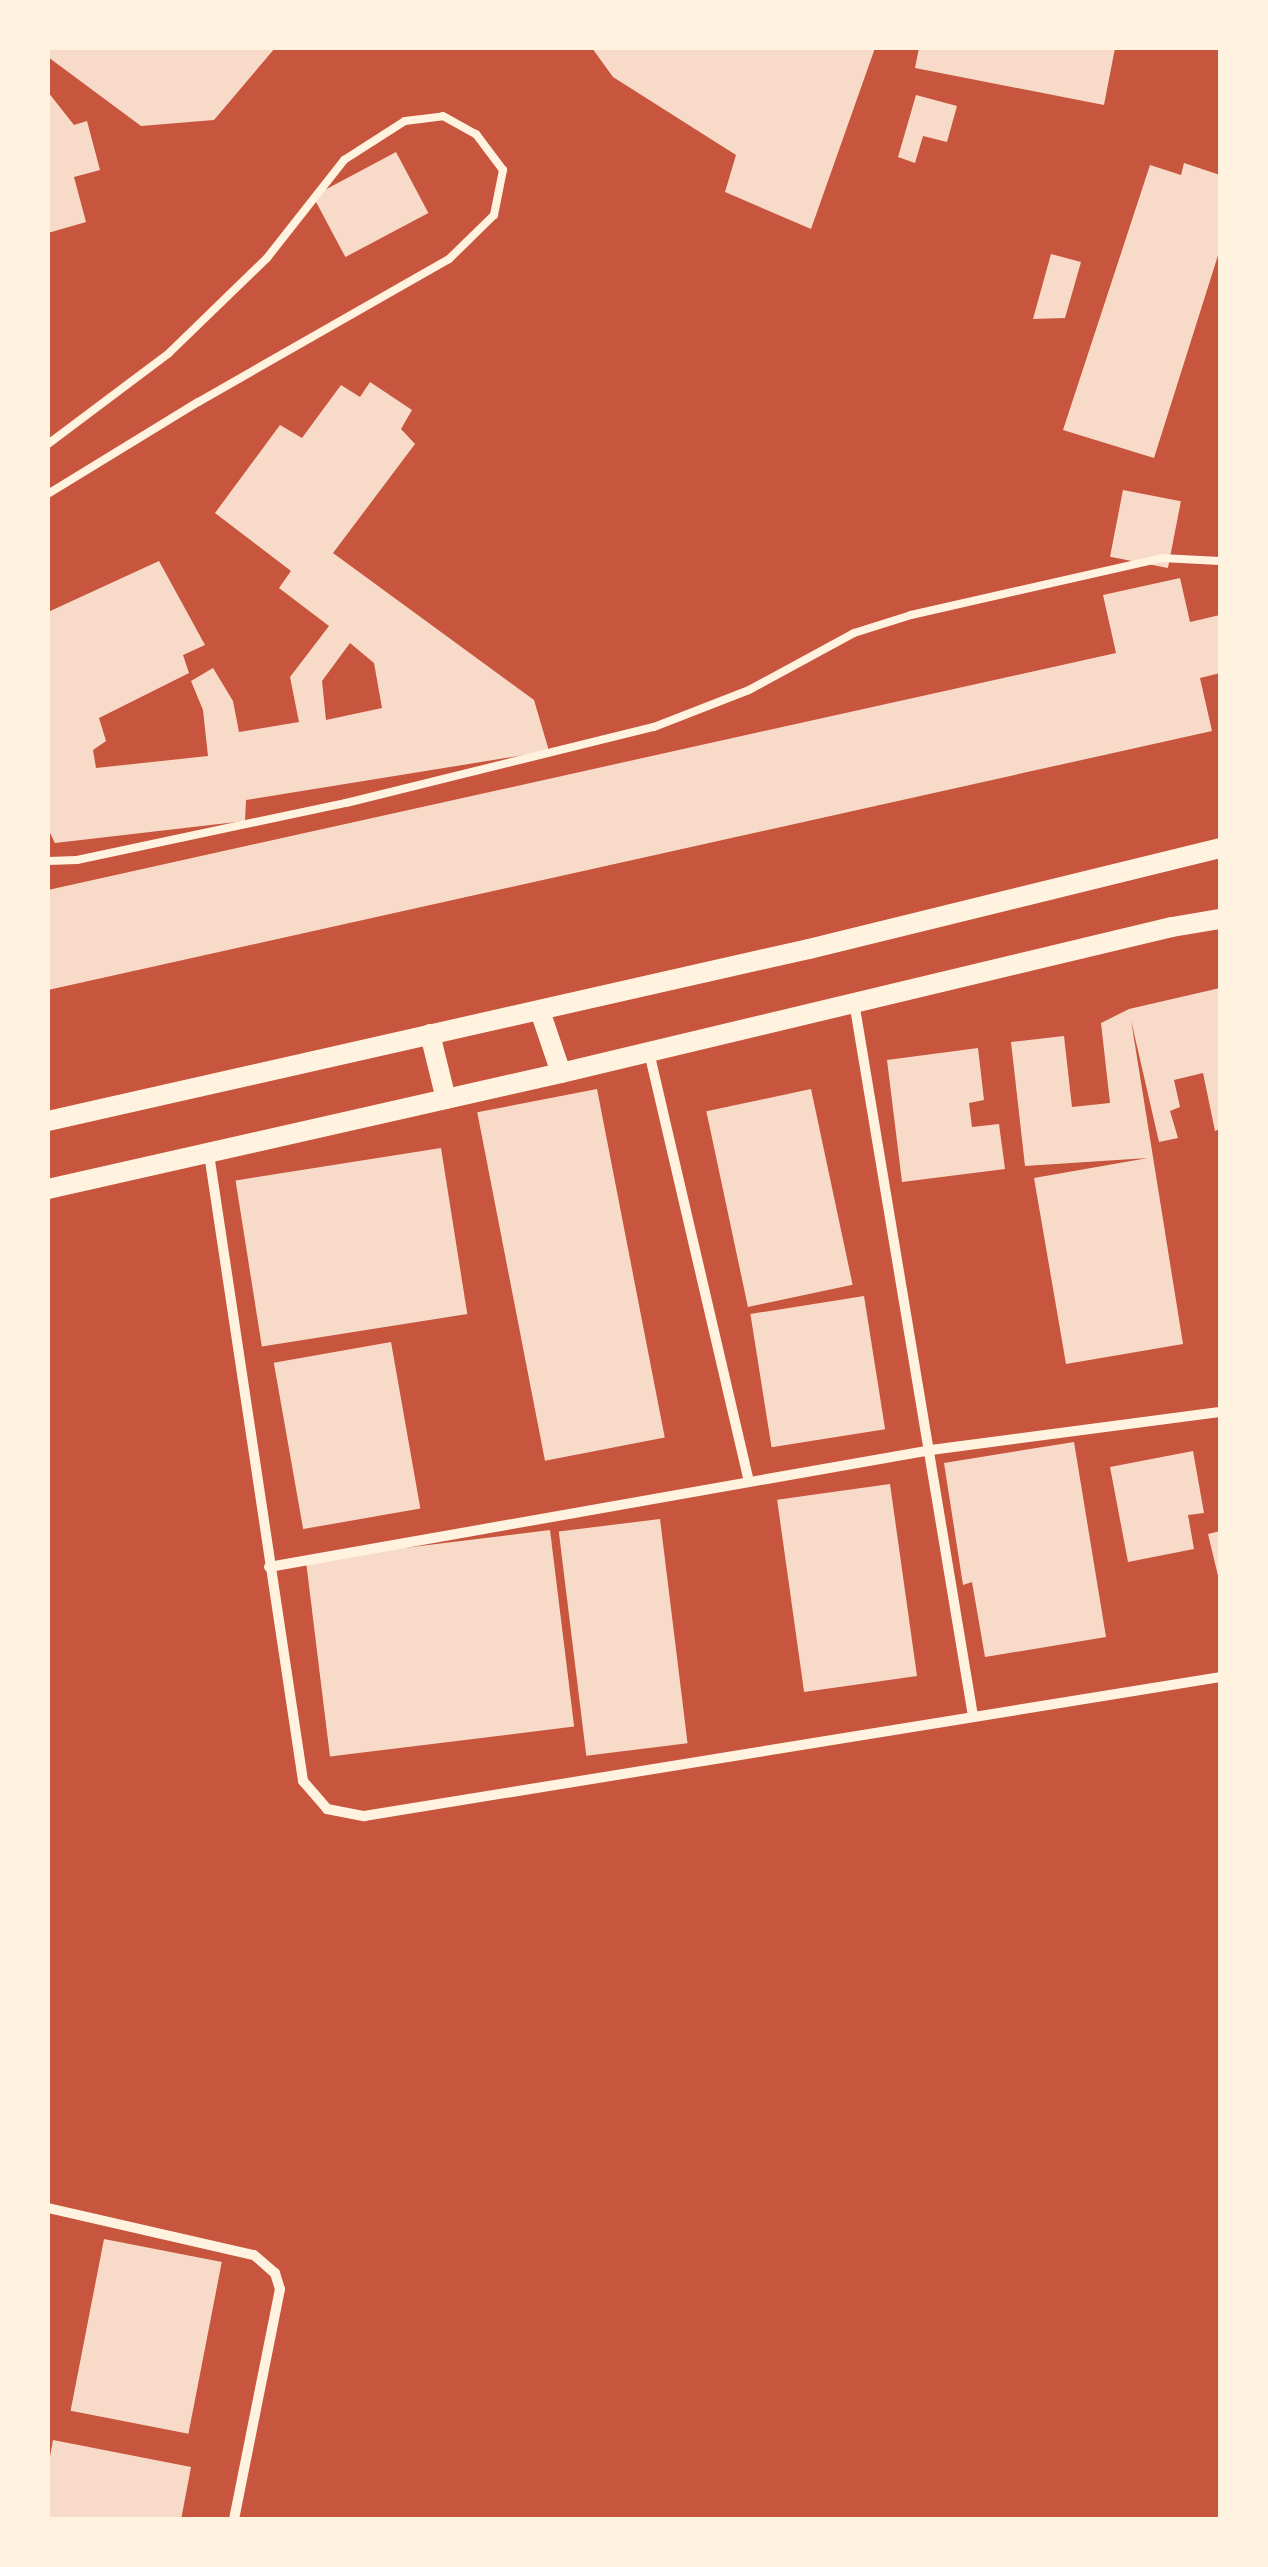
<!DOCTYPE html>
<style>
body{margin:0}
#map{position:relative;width:1268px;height:2567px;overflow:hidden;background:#c8553d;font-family:"Sofia Sans Condensed",sans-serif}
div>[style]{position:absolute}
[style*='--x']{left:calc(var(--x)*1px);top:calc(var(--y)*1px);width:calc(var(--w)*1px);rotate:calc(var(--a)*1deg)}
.building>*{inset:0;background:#f7dbc8;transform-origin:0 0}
.service>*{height:8px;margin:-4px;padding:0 4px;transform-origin:4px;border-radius:4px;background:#fff3e0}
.minor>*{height:10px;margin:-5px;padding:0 5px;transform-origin:5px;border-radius:5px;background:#fff3e0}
.secondary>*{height:20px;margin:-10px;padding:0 10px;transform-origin:10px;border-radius:10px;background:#fff3e0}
span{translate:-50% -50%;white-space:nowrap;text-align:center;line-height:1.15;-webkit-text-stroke:8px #fff3e0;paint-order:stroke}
.frame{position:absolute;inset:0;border:50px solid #fff3e0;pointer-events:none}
</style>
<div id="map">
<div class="building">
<i style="clip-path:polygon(48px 48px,275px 48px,214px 120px,141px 126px,48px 57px)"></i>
<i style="clip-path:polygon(592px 48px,875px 48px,811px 229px,725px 192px,736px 155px,613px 77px)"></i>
<i style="clip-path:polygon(919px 48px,1115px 48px,1104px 105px,915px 68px)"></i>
<i style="clip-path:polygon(48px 92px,74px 125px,87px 121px,100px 170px,74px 177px,86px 222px,48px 233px)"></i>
<i style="clip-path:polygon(916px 95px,957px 106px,947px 142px,923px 136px,915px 163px,898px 157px)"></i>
<i style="left:396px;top:152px;width:69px;height:94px;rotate:62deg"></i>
<i style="clip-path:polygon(1184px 163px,1220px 175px,1220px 249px,1154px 458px,1063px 430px,1150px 165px,1181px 175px)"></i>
<i style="clip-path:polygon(1051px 254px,1081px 262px,1065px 318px,1033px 319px)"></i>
<i style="clip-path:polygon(evenodd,370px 382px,412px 410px,401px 429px,415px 444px,333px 553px,534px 700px,549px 751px,246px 800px,245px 821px,55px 843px,48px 829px,48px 612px,159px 561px,205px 645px,183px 655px,189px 673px,99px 718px,106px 741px,93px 750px,96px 768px,208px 756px,203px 710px,191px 681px,213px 668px,233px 701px,239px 732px,299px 722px,290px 677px,329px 626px,279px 588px,291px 571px,215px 513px,280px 425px,302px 438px,341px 385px,360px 397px,370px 382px,350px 643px,374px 663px,382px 708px,326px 720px,322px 681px,350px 643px)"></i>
<i style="left:1123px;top:490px;width:59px;height:68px;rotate:11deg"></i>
<i style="clip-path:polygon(1180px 578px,1190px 622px,1220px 615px,1220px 673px,1200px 678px,1212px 731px,48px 990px,48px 890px,1116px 653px,1103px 595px)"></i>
<i style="clip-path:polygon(1220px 988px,1220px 1129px,1215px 1131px,1203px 1073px,1174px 1080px,1180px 1107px,1170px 1111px,1178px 1138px,1159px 1142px,1131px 1020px,1183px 1344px,1066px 1364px,1034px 1178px,1148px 1158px,1025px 1166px,1011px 1042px,1064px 1036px,1072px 1107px,1110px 1103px,1101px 1023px,1129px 1009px)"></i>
<i style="clip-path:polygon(978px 1048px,984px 1100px,969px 1103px,972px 1127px,999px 1124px,1005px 1169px,902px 1182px,887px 1060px)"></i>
<i style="left:597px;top:1089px;width:355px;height:122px;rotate:79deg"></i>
<i style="left:811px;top:1089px;width:200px;height:107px;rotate:78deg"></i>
<i style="left:441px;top:1148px;width:168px;height:208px;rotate:81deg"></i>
<i style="left:864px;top:1296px;width:135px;height:115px;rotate:81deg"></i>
<i style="left:391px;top:1342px;width:169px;height:119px;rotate:80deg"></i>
<i style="clip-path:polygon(1074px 1442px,1106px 1637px,985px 1657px,972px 1582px,963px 1585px,944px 1463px)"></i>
<i style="clip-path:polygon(1193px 1451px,1204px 1513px,1188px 1515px,1194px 1549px,1128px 1562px,1110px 1467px)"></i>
<i style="left:890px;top:1484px;width:194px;height:114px;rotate:82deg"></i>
<i style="left:660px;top:1519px;width:226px;height:102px;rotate:83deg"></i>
<i style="left:550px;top:1530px;width:198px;height:246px;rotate:83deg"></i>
<i style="clip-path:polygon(1220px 1531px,1220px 1579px,1219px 1580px,1208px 1534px)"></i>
<i style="left:104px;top:2239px;width:120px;height:175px;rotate:11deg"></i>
<i style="clip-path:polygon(53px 2440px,191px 2467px,181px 2520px,48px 2520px,48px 2468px)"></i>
</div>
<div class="service">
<i style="--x:48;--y:444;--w:151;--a:-36.9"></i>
<i style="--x:169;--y:353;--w:136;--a:-44.1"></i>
<i style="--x:267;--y:258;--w:125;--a:-51.8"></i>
<i style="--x:344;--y:160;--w:72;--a:-32.6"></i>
<i style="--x:405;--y:121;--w:38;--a:-7"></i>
<i style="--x:443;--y:116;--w:38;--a:29"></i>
<i style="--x:476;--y:134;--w:45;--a:53.1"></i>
<i style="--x:503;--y:170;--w:46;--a:101.3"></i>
<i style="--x:494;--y:215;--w:63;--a:135.6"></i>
<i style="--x:449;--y:259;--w:289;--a:150.3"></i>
<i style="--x:198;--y:402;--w:176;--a:148.5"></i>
<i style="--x:48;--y:861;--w:29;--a:-2"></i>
<i style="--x:77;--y:860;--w:275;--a:-12"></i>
<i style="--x:346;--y:803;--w:317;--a:-13.9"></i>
<i style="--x:654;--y:727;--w:102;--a:-21.3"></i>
<i style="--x:749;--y:690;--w:119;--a:-28.5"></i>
<i style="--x:854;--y:633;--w:60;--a:-17.5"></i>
<i style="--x:911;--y:615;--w:256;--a:-12.8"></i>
<i style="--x:1161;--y:558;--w:59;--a:2.9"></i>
</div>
<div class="minor">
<i style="--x:854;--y:1002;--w:724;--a:80.54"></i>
<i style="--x:649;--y:1052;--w:441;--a:76.9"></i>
<i style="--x:209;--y:1154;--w:634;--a:81.47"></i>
<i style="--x:303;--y:1781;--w:37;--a:49"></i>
<i style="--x:327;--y:1809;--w:38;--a:11"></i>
<i style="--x:364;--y:1816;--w:867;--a:-9.22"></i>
<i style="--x:269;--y:1567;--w:672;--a:-10.02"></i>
<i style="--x:931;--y:1450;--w:291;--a:-7.5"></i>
<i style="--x:48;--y:2208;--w:211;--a:12.9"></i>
<i style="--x:254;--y:2255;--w:28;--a:41"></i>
<i style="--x:275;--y:2273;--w:17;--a:73"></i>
<i style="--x:280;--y:2289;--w:236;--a:101.3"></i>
</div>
<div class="secondary">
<i style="--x:540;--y:1011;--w:65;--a:71.3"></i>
<i style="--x:430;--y:1034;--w:67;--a:76.2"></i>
<i style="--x:48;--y:1121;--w:780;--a:-12.74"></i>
<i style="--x:809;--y:949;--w:423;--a:-13.8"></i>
<i style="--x:48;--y:1189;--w:526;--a:-12.74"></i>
<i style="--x:561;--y:1073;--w:628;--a:-13.44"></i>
<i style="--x:1172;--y:927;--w:49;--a:-9.5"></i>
</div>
<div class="frame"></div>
</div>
